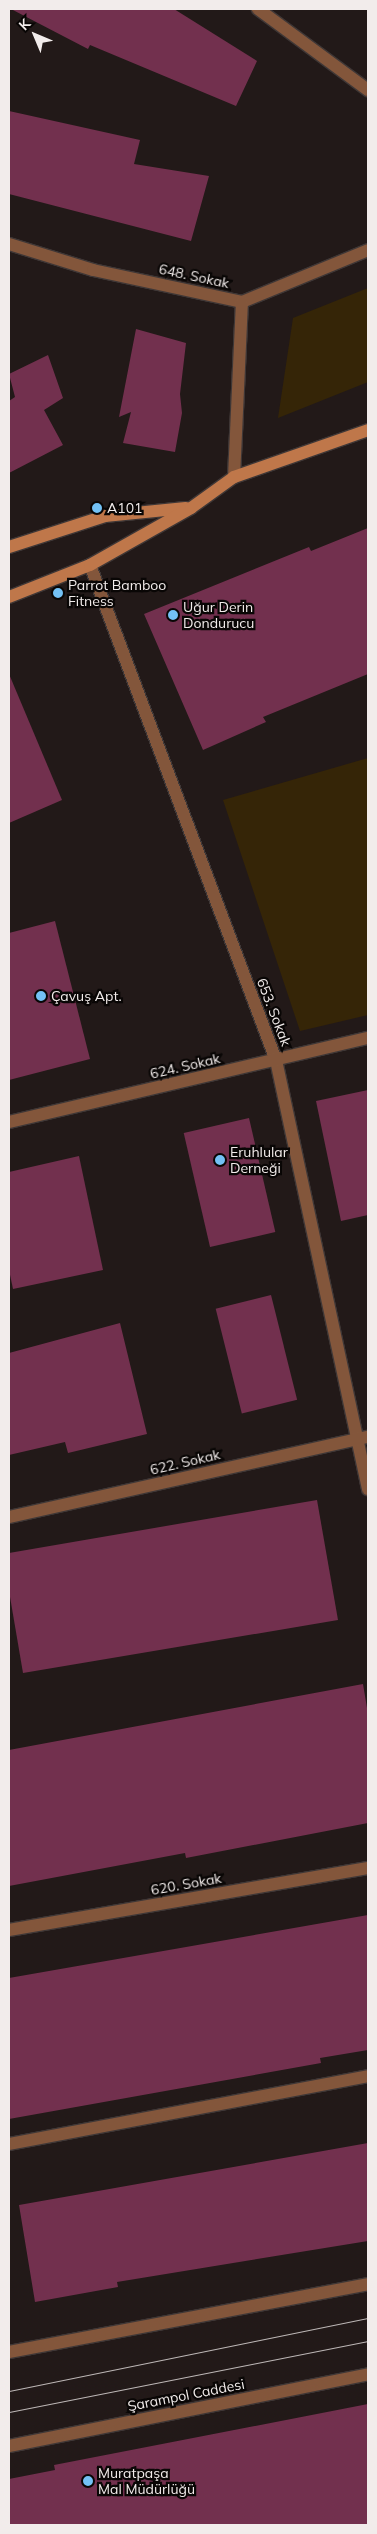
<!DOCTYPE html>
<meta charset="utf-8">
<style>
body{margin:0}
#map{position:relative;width:377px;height:2534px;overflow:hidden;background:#221918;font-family:Mulish,sans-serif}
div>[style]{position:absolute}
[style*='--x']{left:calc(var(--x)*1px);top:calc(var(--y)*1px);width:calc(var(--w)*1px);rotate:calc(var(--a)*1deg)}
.green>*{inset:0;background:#352507}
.building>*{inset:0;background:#72304e;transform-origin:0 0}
.roads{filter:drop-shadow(1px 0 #3f3736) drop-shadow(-1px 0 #3f3736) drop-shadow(0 1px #3f3736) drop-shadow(0 -1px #3f3736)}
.pedestrian>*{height:12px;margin:-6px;padding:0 6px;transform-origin:6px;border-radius:6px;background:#83563b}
.minor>*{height:12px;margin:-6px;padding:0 6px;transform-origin:6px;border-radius:6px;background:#83563b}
.secondary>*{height:12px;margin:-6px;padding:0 6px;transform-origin:6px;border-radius:6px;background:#bf774a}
.tram>*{height:1px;margin:-0.5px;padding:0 0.5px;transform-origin:0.5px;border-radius:0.5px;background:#bdb7b6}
.dots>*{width:14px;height:14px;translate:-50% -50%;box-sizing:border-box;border:2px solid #090605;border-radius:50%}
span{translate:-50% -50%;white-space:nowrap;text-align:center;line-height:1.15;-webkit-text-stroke:4.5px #090605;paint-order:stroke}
.street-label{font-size:14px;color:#f2eceb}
.poi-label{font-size:14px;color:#f2eceb}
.left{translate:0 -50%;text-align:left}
.frame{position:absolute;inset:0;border:10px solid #f2eceb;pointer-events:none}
.north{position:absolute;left:10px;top:10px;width:50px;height:50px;-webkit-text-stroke:4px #090605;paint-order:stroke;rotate:315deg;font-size:14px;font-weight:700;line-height:20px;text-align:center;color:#f2eceb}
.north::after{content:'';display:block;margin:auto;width:18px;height:22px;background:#f2eceb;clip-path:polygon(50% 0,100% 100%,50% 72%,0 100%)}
</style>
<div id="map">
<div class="green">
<i style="clip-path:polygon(368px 288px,368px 382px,278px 418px,293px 318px)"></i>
<i style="clip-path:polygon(368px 758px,368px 1015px,300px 1031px,223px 800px)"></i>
</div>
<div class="building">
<i style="clip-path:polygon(11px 9px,174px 9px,257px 61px,236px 106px,90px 45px,88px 49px)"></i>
<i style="clip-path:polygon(9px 111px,140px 140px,134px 164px,209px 176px,191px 241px,9px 194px)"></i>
<i style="clip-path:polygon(136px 329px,186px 343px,180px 394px,182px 413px,175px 452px,123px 443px,131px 412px,119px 417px)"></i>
<i style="clip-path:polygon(48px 355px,63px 398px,44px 410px,63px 445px,9px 473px,9px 401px,15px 397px,9px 374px)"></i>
<i style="clip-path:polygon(368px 528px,368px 674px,263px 717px,266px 722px,203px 750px,144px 614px,309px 547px,311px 551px)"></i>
<i style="clip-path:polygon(9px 674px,62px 800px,9px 823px)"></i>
<i style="clip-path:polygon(55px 921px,90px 1059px,9px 1080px,9px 933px)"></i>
<i style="clip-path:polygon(368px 1090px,368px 1215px,341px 1221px,316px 1101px)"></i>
<i style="left:249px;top:1118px;width:117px;height:67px;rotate:77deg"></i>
<i style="clip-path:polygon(79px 1156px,103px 1270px,13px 1289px,9px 1270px,9px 1172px)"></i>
<i style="left:271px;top:1295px;width:108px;height:57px;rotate:76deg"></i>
<i style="clip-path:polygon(120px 1323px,147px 1434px,68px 1453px,65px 1442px,9px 1455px,9px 1353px)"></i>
<i style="clip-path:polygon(317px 1500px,338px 1620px,23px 1673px,9px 1591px,9px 1553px)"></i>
<i style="clip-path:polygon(363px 1684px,368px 1714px,368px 1823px,186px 1858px,185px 1853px,9px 1886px,9px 1750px)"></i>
<i style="clip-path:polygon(368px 1915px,368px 2050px,320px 2058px,321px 2063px,9px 2119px,9px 1978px)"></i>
<i style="clip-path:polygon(368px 2143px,368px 2241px,117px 2282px,118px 2287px,35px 2302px,19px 2205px)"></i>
<i style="clip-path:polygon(368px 2404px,368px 2525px,9px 2525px,9px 2479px,55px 2470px,54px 2465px)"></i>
</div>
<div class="roads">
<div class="pedestrian">
<i style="--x:9;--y:2352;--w:365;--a:-10.7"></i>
<i style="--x:9;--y:2446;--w:366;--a:-11.3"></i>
</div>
<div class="minor">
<i style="--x:258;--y:9;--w:137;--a:36.4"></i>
<i style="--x:9;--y:244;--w:88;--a:17.2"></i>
<i style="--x:93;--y:270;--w:152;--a:12.1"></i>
<i style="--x:242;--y:302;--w:136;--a:-22.4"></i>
<i style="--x:234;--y:477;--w:175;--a:-87.4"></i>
<i style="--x:90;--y:565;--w:529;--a:69.41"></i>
<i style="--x:276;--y:1060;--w:439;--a:77.9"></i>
<i style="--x:9;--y:1122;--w:369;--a:-13.2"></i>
<i style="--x:9;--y:1517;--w:368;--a:-12.6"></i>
<i style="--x:9;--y:1930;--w:364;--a:-9.8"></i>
<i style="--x:9;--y:2144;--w:365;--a:-10.7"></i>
</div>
<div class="secondary">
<i style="--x:9;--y:547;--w:101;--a:-17.9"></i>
<i style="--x:105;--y:516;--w:81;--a:-5.6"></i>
<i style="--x:9;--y:597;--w:87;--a:-21.6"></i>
<i style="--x:90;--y:565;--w:116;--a:-29.4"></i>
<i style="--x:191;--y:508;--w:53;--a:-35.8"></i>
<i style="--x:234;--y:477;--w:142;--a:-19.3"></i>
</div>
</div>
<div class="tram">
<i style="--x:9;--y:2391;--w:366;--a:-11.5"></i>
<i style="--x:9;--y:2412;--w:366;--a:-11.2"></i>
</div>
<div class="dots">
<i style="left:97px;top:508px;background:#73c1f5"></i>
<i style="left:58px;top:593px;background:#73c1f5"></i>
<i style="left:173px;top:615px;background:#73c1f5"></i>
<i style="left:41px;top:996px;background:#73c1f5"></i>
<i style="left:220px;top:1160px;background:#73c1f5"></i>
<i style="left:88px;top:2481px;background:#73c1f5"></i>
</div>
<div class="street-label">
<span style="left:194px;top:276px;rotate:12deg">648. Sokak</span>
<span style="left:274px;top:1012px;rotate:69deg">653. Sokak</span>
<span style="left:185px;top:1066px;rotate:-13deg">624. Sokak</span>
<span style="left:185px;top:1462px;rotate:-13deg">622. Sokak</span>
<span style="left:186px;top:1884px;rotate:-10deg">620. Sokak</span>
<span style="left:186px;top:2395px;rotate:-11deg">Şarampol Caddesi</span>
</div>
<div class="poi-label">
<span class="left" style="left:107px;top:508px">A101</span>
<span class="left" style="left:68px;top:593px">Parrot Bamboo<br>Fitness</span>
<span class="left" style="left:183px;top:615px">Uğur Derin<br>Dondurucu</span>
<span class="left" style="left:51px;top:996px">Çavuş Apt.</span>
<span class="left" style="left:230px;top:1160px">Eruhlular<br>Derneği</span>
<span class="left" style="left:98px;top:2481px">Muratpaşa<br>Mal Müdürlüğü</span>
</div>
<div class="frame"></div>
<div class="north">K</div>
</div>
